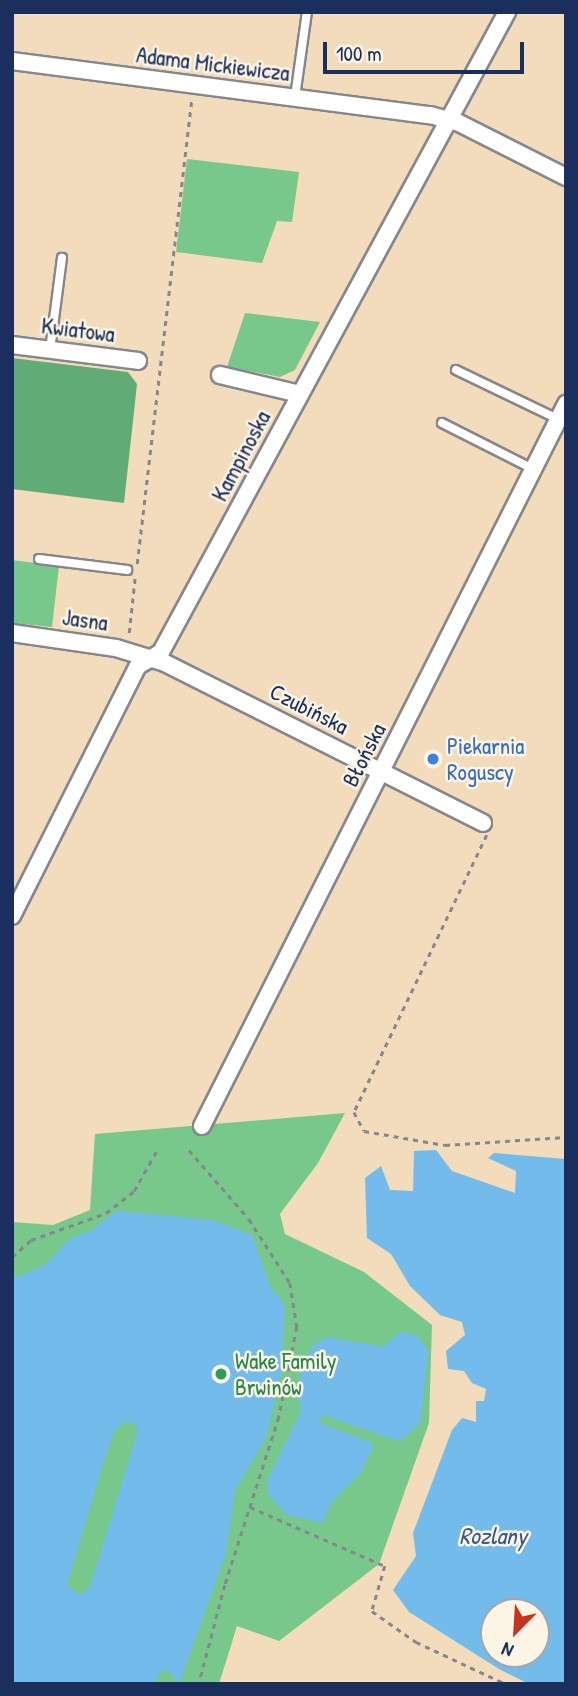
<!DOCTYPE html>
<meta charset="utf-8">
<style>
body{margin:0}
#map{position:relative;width:578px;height:1696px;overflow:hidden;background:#f2dcbc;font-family:"Patrick Hand",sans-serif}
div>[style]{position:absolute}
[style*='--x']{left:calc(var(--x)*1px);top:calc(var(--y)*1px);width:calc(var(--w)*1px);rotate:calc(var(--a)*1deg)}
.green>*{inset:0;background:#77c88a}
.forest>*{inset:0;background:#61ac76}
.water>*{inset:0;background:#72bbea}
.path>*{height:2.5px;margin-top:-1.25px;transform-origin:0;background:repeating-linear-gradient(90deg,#86868d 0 5px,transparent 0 10px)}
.roads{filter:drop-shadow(2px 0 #86868d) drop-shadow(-2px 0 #86868d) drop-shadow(0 2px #86868d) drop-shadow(0 -2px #86868d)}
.service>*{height:8px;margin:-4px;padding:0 4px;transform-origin:4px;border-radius:4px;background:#fff}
.minor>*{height:16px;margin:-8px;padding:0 8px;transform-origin:8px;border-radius:8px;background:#fff}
.dots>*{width:19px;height:19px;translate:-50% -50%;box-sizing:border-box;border:4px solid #fcf5e5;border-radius:50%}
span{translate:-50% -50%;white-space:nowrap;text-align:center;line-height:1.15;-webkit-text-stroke:5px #fcf5e5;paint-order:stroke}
.street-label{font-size:23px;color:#1b2f5e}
.shop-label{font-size:23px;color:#366cbe}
.left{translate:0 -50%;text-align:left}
.leisure-label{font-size:23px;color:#27864d}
.water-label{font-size:24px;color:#355988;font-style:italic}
.frame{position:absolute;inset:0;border:14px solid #1b2f5e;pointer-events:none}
.north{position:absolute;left:480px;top:1598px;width:70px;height:70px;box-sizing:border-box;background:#fcf5e5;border:2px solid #a2a6af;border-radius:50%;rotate:204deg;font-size:19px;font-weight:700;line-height:28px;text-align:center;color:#1b2f5e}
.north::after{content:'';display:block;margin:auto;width:24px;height:32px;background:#c8321e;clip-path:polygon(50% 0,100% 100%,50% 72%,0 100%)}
.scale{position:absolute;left:323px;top:42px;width:201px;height:32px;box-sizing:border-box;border:4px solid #1b2f5e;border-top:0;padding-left:9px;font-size:21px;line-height:24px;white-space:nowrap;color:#1b2f5e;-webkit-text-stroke:5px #fcf5e5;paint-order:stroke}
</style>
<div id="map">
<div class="green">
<i style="clip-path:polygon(187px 159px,299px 172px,292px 222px,277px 221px,262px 263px,176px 252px)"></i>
<i style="clip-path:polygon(245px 313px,320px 322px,295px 370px,280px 377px,227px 367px)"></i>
<i style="clip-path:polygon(12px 560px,59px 566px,52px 627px,12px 623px)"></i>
<i style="clip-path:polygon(345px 1113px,318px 1163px,280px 1214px,285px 1234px,364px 1272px,432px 1325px,429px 1423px,379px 1564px,279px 1641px,237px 1626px,219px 1684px,12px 1684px,12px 1222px,53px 1225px,90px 1210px,95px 1134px)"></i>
</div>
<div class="forest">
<i style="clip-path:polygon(12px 358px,128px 372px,137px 384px,124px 503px,12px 489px)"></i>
</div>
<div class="water">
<i style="clip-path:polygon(evenodd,436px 1150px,452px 1171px,515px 1193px,516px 1171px,488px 1158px,494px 1153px,566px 1159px,566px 1684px,529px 1684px,499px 1669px,409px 1612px,393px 1590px,416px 1556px,413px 1533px,452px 1430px,462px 1418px,476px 1422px,476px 1401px,484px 1401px,486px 1389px,472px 1383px,464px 1371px,448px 1369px,446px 1351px,465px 1335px,462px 1322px,440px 1315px,410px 1286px,391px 1254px,367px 1238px,365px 1178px,381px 1166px,390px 1190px,413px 1191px,414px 1151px,436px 1150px,494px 1612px,536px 1612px,536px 1654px,494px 1654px,494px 1612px)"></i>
<i style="clip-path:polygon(evenodd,116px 1211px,213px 1220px,252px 1235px,270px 1286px,285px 1305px,281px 1374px,266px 1438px,235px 1490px,226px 1553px,181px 1679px,177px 1682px,169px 1671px,161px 1671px,154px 1684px,12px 1684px,12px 1279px,45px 1265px,70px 1239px,92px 1230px,116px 1211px,125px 1422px,137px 1425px,136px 1437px,91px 1583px,87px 1591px,78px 1594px,67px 1585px,109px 1445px,115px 1430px,125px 1422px)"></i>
<i style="clip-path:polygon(401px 1331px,417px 1336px,428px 1350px,421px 1421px,404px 1439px,395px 1440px,323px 1415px,319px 1421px,325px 1425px,371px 1442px,373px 1447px,361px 1472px,333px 1501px,322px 1523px,287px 1515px,268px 1495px,267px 1481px,299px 1415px,301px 1405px,294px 1393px,311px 1347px,327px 1337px,383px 1347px)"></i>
</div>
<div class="path">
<i style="--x:137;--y:564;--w:469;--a:-83.3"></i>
<i style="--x:129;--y:633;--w:56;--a:-83.9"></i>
<i style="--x:487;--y:835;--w:307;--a:115.6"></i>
<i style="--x:354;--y:1112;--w:21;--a:62"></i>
<i style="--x:364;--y:1131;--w:82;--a:9.8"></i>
<i style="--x:445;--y:1145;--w:121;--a:-3.8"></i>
<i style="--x:189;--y:1150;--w:91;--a:49"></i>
<i style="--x:249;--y:1219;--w:76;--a:57.4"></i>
<i style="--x:290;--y:1283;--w:45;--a:81"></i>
<i style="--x:297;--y:1327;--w:92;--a:101.3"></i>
<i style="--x:279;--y:1417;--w:176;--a:107.8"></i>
<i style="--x:225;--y:1585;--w:102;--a:104.7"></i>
<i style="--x:12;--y:1257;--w:25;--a:-42"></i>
<i style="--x:31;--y:1240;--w:80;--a:-19.8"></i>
<i style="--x:106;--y:1213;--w:36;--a:-38"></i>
<i style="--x:134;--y:1191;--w:45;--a:-60.6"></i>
<i style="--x:250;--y:1507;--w:147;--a:23.6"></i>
<i style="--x:385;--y:1566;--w:47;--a:106.1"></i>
<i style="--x:372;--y:1611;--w:54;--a:35.2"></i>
<i style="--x:416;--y:1642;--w:99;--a:25"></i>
</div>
<div class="roads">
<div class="service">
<i style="--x:295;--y:97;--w:86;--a:-82"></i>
<i style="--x:50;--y:350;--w:93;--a:-82.6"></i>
<i style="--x:456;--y:370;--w:113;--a:25.7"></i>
<i style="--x:442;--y:423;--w:102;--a:26.8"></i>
<i style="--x:39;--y:559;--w:89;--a:7.1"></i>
</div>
<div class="minor">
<i style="--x:12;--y:61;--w:421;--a:7.4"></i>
<i style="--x:430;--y:115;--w:28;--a:15"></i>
<i style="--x:457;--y:122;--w:122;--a:26.8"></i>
<i style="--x:12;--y:345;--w:127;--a:7.2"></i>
<i style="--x:220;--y:375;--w:82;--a:13.4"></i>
<i style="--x:12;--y:633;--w:105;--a:8.2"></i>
<i style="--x:116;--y:648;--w:51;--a:17"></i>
<i style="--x:165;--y:663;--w:356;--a:26.7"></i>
<i style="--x:12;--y:916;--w:280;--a:-63.3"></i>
<i style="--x:138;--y:666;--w:27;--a:-31"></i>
<i style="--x:161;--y:652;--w:728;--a:-61.6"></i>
<i style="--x:202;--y:1126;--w:809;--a:-63.24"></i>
</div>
</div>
<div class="dots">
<i style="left:433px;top:759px;background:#3f7fe0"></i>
<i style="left:221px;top:1374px;background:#2e9e5b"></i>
</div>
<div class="street-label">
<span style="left:213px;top:64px;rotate:7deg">Adama Mickiewicza</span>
<span style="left:78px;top:330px;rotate:7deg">Kwiatowa</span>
<span style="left:241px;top:456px;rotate:-62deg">Kampinoska</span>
<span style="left:85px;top:620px;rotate:8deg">Jasna</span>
<span style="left:309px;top:709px;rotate:27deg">Czubińska</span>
<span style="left:364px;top:755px;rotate:-63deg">Błońska</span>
</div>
<div class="shop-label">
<span class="left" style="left:447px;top:759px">Piekarnia<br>Roguscy</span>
</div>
<div class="leisure-label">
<span class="left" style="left:235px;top:1374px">Wake Family<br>Brwinów</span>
</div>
<div class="water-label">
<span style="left:493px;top:1536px">Rozlany</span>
</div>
<div class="frame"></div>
<div class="north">N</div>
<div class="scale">100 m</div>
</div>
